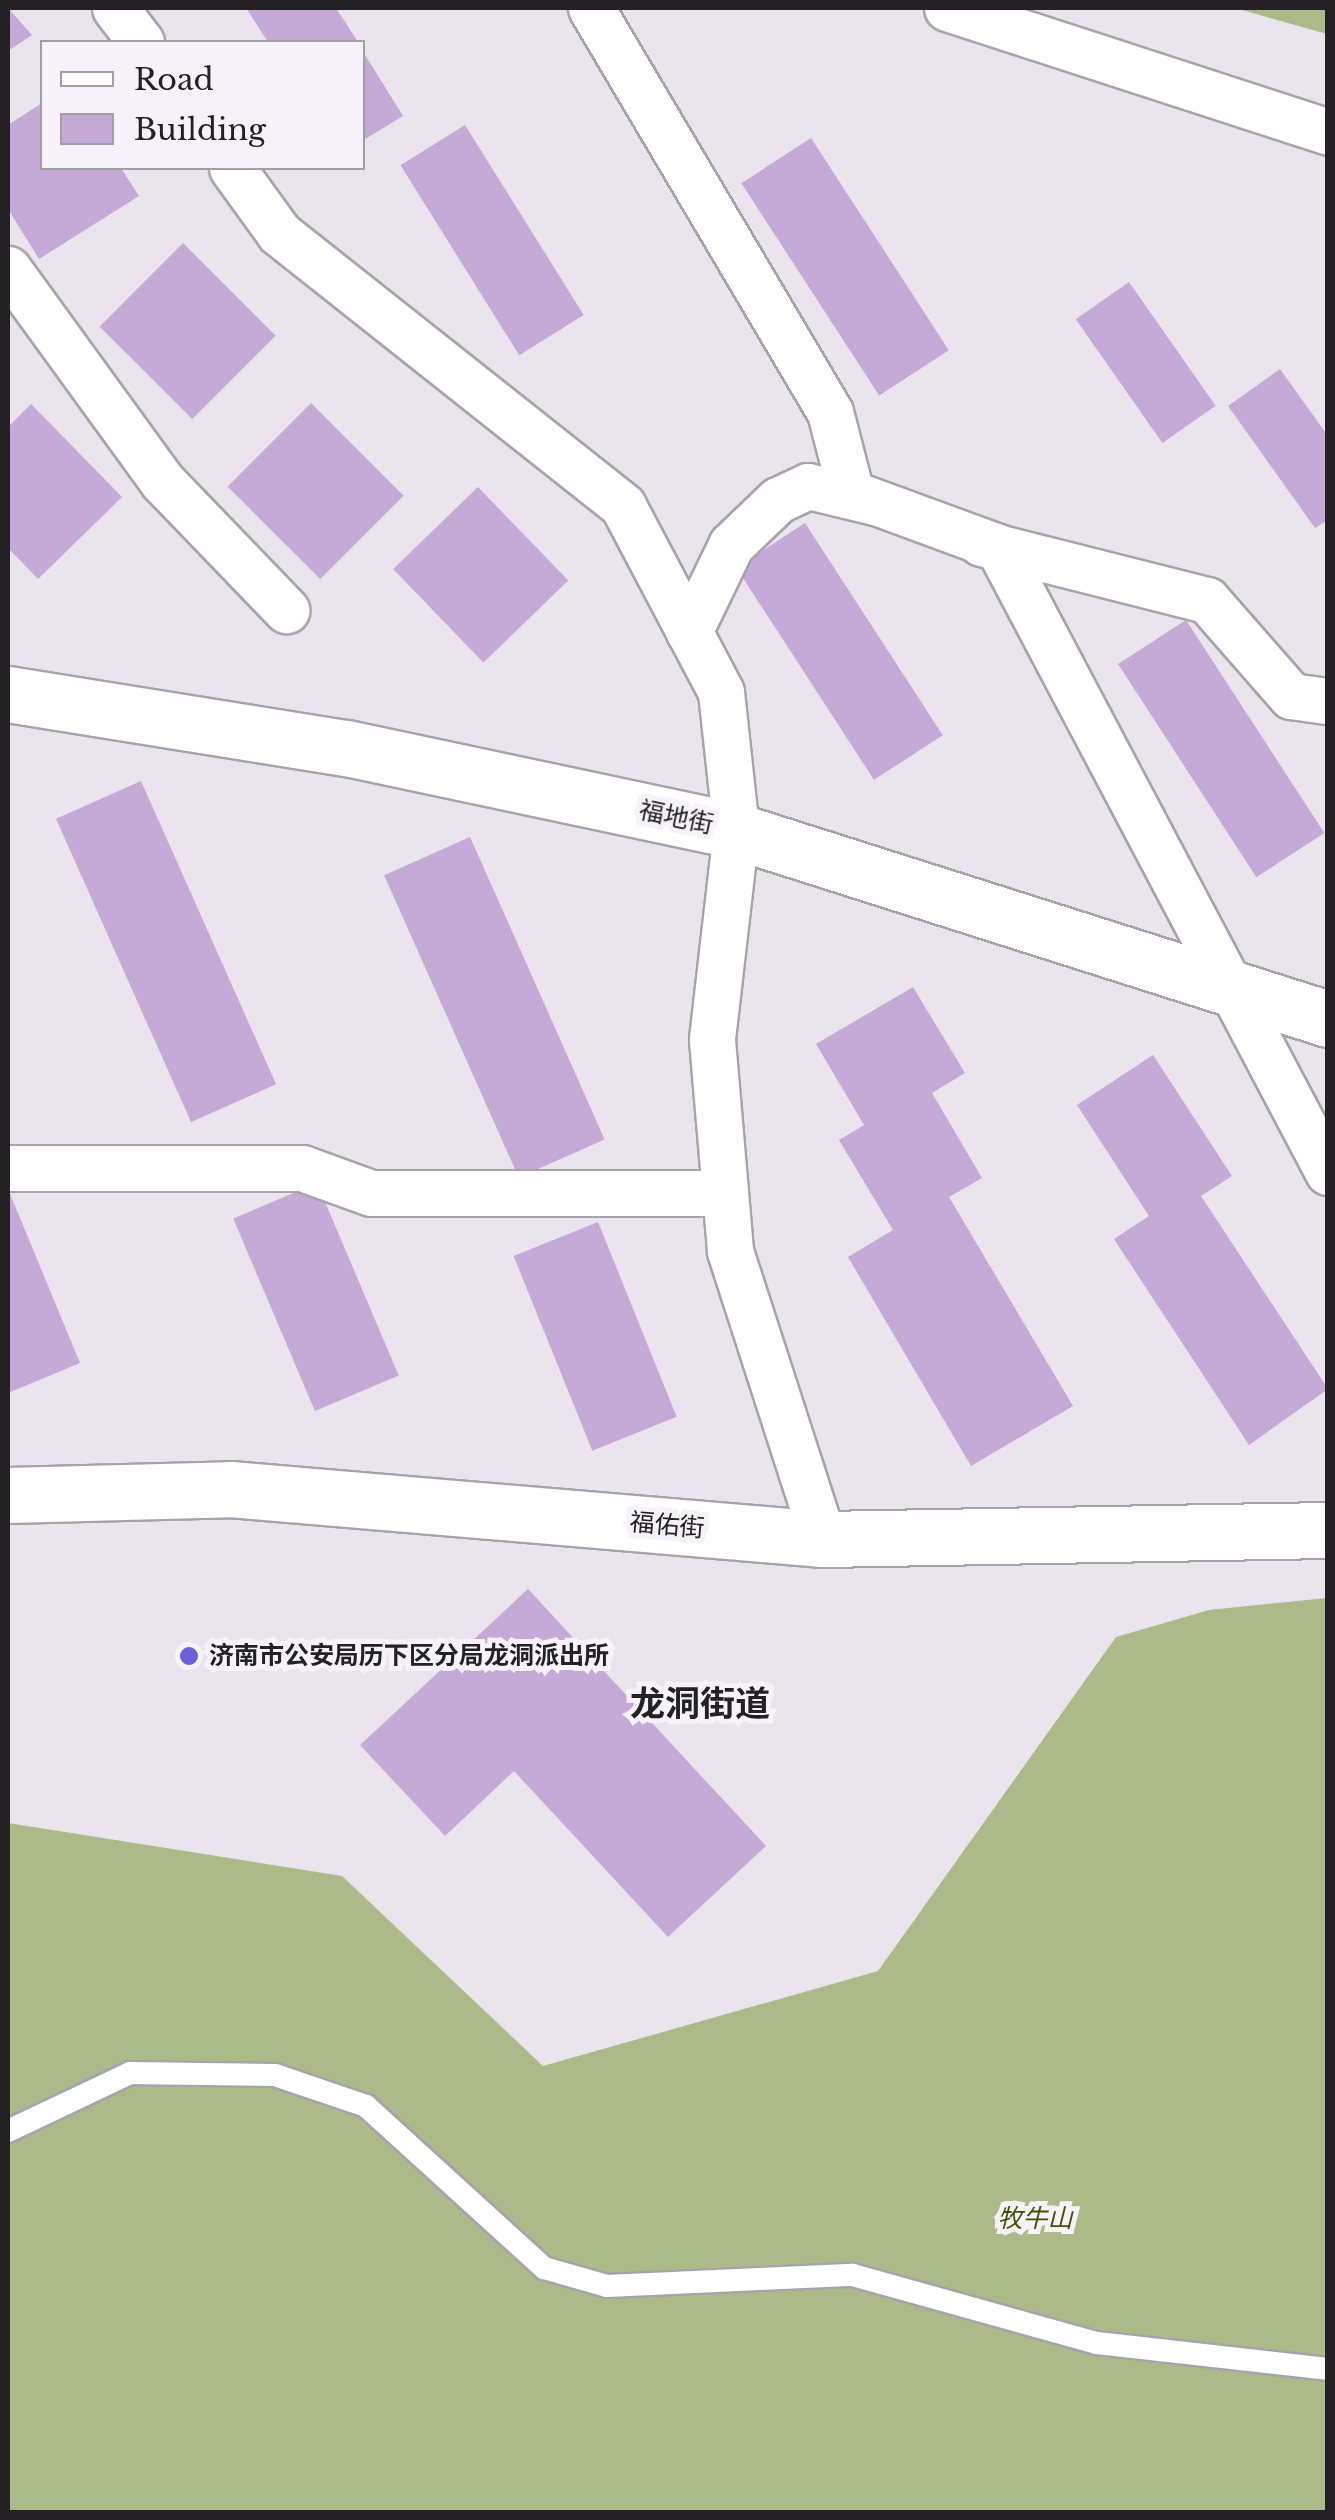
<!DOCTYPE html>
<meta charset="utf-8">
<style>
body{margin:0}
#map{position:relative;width:1335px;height:2520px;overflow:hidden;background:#eae4ed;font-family:"Libre Baskerville","Noto Sans SC",serif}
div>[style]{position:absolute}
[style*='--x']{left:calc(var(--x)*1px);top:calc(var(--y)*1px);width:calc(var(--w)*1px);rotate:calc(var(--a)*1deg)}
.forest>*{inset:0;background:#abba88}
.building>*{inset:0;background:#c5a9d6;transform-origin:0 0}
.roads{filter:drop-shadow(2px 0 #a8a3ab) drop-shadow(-2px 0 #a8a3ab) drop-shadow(0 2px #a8a3ab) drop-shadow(0 -2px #a8a3ab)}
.service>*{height:22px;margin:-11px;padding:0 11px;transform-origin:11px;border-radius:11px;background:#fff}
.minor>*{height:45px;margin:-22.5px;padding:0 22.5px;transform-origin:22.5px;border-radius:22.5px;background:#fff}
.tertiary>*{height:55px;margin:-27.5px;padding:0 27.5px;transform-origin:27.5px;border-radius:27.5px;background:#fff}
.dots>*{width:28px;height:28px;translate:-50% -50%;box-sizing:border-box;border:5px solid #f7f2fa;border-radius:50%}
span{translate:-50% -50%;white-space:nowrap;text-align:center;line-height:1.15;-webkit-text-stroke:10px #f7f2fa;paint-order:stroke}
.street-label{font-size:25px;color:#232124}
.poi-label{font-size:25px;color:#232124;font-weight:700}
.left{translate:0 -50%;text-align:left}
.park-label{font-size:25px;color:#415200;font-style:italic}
.district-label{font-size:35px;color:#232124;font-weight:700}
.frame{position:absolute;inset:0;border:10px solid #232124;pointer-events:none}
.legend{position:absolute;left:40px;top:40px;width:325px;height:130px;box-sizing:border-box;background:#f7f2fa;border:2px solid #a29ea4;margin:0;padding:12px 18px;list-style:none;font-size:30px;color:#232124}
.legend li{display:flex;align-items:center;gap:20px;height:50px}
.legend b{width:50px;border:2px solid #a29ea4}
</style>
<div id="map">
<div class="forest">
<i style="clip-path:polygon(1235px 8px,1327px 8px,1327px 34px)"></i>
<i style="clip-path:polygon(1327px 1598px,1327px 2512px,8px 2512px,8px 1823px,342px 1876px,543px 2066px,878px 1971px,1116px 1637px,1209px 1610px)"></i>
</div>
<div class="building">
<i style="clip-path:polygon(8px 8px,32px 35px,8px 51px)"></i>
<i style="clip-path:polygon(246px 8px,336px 8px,358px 42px,268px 42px)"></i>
<i style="clip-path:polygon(362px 50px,403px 116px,362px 141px)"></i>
<i style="clip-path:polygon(42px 103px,42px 168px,121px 168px,139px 196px,39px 259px,8px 209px,8px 125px)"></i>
<i style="left:465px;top:125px;width:224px;height:76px;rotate:58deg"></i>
<i style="left:811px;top:138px;width:253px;height:83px;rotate:57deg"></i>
<i style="left:183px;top:243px;width:131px;height:118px;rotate:45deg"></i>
<i style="left:1129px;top:282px;width:151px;height:65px;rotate:55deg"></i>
<i style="clip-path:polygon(1280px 369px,1328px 436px,1328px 520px,1315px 528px,1228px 406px)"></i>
<i style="left:311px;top:403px;width:131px;height:118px;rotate:45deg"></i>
<i style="clip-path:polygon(31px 404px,122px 497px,38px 579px,8px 548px,8px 427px)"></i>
<i style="left:478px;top:487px;width:130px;height:118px;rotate:46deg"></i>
<i style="left:805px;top:523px;width:253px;height:82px;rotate:57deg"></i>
<i style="left:1186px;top:620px;width:254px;height:81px;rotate:57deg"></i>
<i style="left:141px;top:781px;width:332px;height:93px;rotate:66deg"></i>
<i style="left:470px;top:837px;width:331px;height:94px;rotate:66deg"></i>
<i style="clip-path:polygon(913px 987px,965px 1073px,932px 1093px,982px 1178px,949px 1197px,1073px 1406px,971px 1466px,848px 1257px,893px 1230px,839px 1140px,864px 1125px,816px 1044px)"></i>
<i style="clip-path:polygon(1153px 1055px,1232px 1176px,1201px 1196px,1328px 1389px,1249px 1445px,1114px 1239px,1149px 1216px,1077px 1105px)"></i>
<i style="left:317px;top:1183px;width:209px;height:91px;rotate:67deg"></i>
<i style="clip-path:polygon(8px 1189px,80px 1363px,8px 1393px)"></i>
<i style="left:598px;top:1222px;width:210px;height:91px;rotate:68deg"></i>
<i style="clip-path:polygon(528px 1589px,766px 1846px,668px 1937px,514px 1771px,445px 1836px,360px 1745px)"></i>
</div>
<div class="roads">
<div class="service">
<i style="--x:8;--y:2131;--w:135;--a:-25.4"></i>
<i style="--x:130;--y:2073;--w:145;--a:0.8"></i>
<i style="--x:275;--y:2075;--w:96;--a:18.8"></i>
<i style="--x:366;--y:2106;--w:241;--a:42.3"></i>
<i style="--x:544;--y:2268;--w:66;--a:15.9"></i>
<i style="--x:607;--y:2286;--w:246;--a:-2.6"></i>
<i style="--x:853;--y:2275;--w:253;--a:15.6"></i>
<i style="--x:1097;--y:2343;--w:232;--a:6.4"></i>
</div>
<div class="minor">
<i style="--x:115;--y:8;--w:43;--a:52.6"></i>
<i style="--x:591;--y:8;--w:469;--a:59.4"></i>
<i style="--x:830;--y:412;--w:84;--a:75.5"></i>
<i style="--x:851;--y:493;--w:157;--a:20.2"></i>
<i style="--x:998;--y:547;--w:707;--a:62.17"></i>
<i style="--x:947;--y:8;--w:401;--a:18"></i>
<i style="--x:232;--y:168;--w:80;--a:54.1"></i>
<i style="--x:279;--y:233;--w:439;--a:38.4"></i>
<i style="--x:623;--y:506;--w:210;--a:62.2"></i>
<i style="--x:721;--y:692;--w:140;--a:83.8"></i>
<i style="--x:736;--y:831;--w:210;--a:96.6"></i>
<i style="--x:712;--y:1040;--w:212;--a:85.1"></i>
<i style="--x:730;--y:1251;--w:303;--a:72.1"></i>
<i style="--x:8;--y:269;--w:263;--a:54"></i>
<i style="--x:163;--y:482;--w:178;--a:46.1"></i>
<i style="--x:981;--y:543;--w:233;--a:14.2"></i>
<i style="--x:1207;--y:600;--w:128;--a:48.8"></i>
<i style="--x:1291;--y:696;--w:37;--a:8"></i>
<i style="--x:689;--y:632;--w:97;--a:-64.2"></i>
<i style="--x:731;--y:545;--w:65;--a:-43.8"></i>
<i style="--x:778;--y:500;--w:33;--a:-25"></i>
<i style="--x:808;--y:486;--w:68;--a:13.6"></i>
<i style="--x:8;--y:1168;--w:294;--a:0"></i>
<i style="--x:302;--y:1168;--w:73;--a:19.9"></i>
<i style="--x:371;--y:1193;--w:354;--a:0"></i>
</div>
<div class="tertiary">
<i style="--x:8;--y:694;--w:343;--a:9.1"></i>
<i style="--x:347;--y:748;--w:398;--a:12"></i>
<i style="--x:736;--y:831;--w:621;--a:17.62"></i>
<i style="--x:8;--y:1495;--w:222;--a:-1.5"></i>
<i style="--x:230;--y:1489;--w:595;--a:4.82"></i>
<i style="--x:823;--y:1539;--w:505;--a:-1.02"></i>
</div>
</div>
<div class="dots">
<i style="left:189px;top:1656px;background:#6861da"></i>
</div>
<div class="street-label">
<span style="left:676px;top:818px;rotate:12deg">福地街</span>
<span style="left:667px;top:1526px;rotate:5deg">福佑街</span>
</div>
<div class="poi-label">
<span class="left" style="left:209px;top:1656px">济南市公安局历下区分局龙洞派出所</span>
</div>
<div class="park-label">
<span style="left:1035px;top:2219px">牧牛山</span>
</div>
<div class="district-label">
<span style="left:700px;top:1704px">龙洞街道</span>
</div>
<div class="frame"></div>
<ul class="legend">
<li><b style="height:12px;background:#fff"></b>Road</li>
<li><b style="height:28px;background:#c5a9d6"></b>Building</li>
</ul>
</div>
